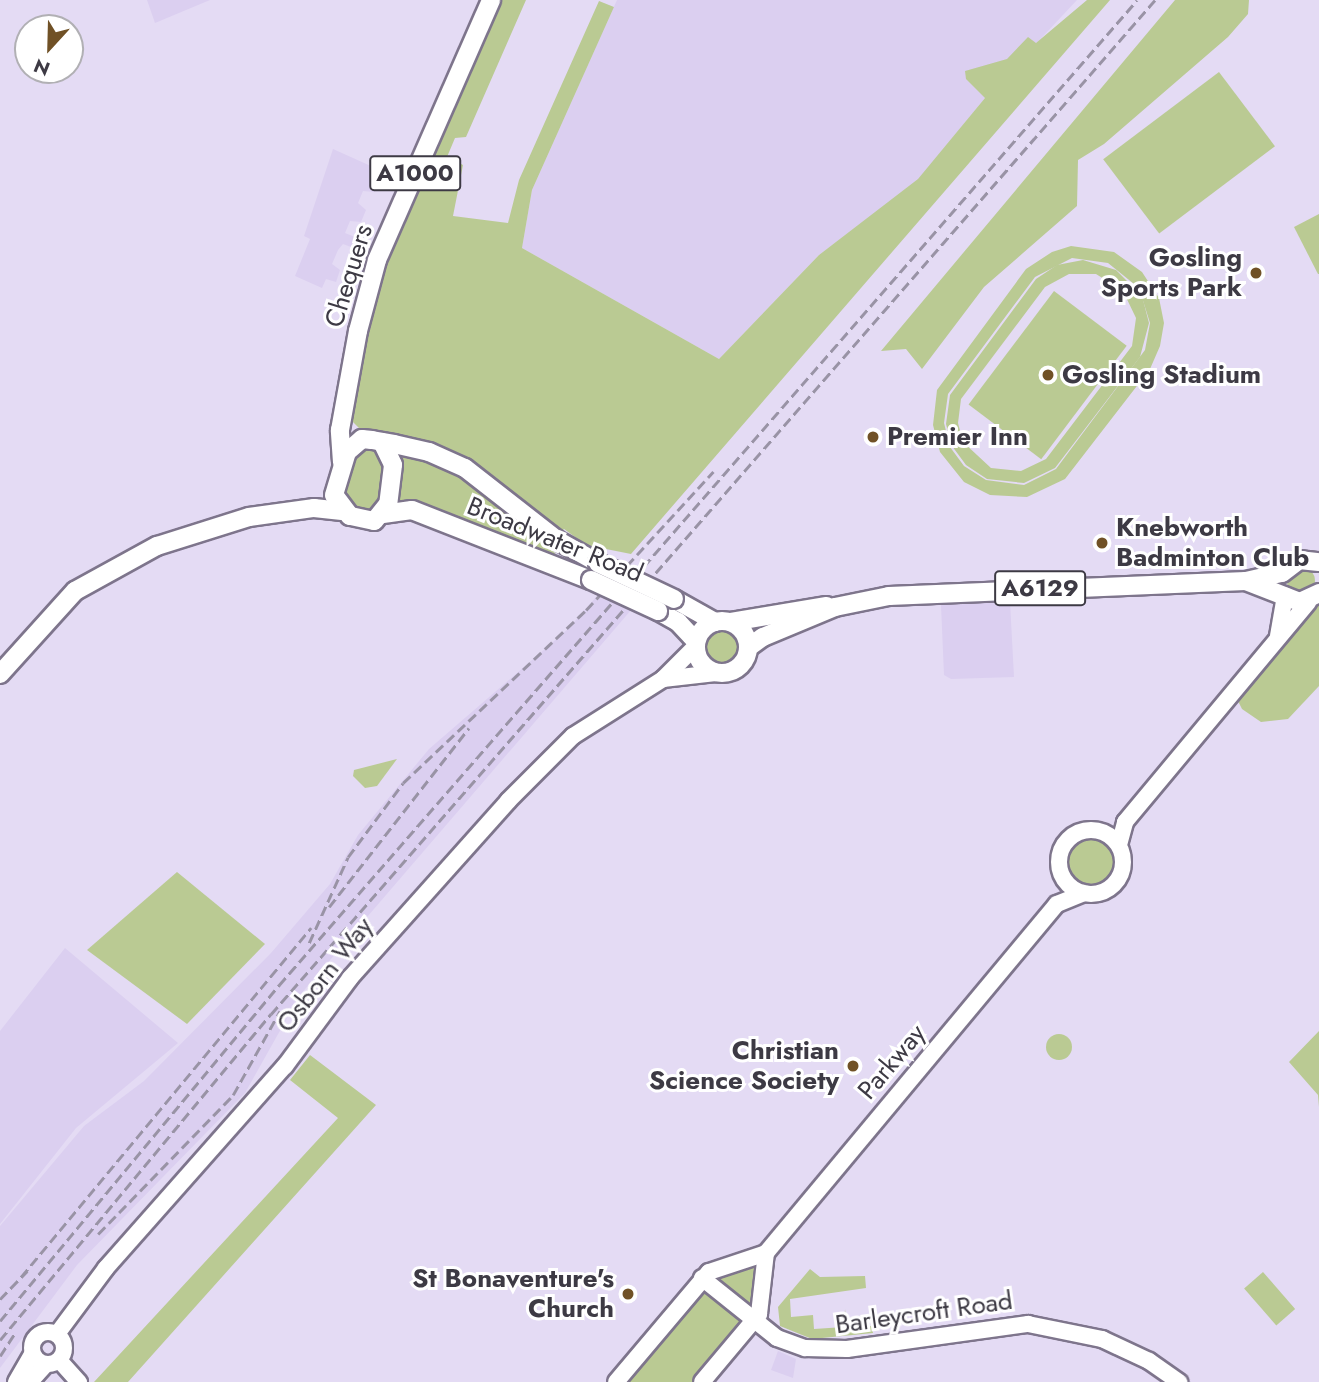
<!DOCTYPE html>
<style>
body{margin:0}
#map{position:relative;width:1319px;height:1382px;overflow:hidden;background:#e4dbf4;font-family:Jost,sans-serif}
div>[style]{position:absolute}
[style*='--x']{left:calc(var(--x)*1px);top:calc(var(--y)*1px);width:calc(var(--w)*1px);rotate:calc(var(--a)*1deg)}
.built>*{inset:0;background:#dbcff0}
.green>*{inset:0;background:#baca93;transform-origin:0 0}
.round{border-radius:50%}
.roads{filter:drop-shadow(2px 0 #7e758c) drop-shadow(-2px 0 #7e758c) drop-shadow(0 2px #7e758c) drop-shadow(0 -2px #7e758c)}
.secondary>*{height:16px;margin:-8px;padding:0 8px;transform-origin:8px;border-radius:8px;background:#fff}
.secondary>.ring{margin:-8px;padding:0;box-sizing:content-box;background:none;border:16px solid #fff;border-radius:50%}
.primary>*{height:18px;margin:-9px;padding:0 9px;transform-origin:9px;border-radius:9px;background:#fff}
.primary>.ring{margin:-9px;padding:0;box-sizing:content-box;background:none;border:18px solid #fff;border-radius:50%}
.rail>*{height:2.5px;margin-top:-1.25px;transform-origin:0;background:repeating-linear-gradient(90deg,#9993a5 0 10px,transparent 0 15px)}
.bridges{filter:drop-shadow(2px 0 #7e758c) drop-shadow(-2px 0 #7e758c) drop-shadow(0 2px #7e758c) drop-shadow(0 -2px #7e758c)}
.primary-bridge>*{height:18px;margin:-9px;padding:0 9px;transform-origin:9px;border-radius:9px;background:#fff}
.dots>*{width:19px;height:19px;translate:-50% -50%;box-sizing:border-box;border:4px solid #fff;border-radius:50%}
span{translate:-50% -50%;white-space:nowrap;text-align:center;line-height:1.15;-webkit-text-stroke:6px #fff;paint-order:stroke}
.shield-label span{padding:2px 5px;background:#fff;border:2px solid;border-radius:5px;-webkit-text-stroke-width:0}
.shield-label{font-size:24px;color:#3d3a44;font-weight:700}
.poi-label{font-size:26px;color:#3d3a44;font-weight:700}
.right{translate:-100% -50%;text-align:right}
.left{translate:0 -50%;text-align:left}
.street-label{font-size:26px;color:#3d3a44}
.north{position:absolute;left:14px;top:14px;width:70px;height:70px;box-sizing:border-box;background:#fff;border:2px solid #b1b0b4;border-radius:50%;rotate:202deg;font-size:19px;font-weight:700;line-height:28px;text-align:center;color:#3d3a44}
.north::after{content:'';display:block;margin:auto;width:24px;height:32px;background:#705126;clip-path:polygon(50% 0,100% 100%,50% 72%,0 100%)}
</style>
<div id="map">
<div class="built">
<i style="clip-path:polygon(147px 0,210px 0,155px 23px)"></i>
<i style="clip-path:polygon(617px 0,1077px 0,985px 98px,918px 180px,819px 255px,719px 359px,522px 248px,532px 190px)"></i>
<i style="clip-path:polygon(333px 149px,373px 167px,370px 174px,378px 181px,374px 192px,363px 191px,358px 203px,366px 210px,361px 222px,350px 221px,345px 233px,355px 237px,351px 247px,343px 244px,338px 250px,332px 264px,340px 270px,336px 282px,326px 279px,322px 288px,295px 276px,310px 239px,304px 236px)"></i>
<i style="clip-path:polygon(611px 580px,644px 595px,300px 995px,245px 1093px,77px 1265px,0 1368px,0 1226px,84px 1126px,144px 1081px,271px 953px,330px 884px,358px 835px,429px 749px,568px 629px)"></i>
<i style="clip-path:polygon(1010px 602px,1014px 677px,951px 679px,944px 675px,941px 605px)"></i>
<i style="clip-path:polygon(65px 948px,178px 1043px,76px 1128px,0 1224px,0 1031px)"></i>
<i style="clip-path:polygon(778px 1351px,796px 1359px,793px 1378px,771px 1370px)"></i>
</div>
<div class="green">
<i style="clip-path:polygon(495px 0,526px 0,466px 137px,455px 138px,447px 157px,463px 165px,453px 216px,508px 223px,519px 180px,599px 1px,614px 7px,532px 190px,522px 248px,719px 359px,819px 255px,918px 179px,985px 98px,966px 79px,965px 71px,1007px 59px,1028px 37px,1036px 43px,1087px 0,1110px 0,631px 554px,586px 545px,564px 529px,558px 536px,475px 467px,363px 432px,350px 419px,364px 302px)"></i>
<i style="clip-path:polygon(1175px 0,1249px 0,1248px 14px,1228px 37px,1104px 144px,1078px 160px,1077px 206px,984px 287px,922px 369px,906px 349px,881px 351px)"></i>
<i style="left:1219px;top:72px;width:93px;height:145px;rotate:53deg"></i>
<i style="clip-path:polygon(1319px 214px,1319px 274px,1318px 274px,1294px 227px)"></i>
<i style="clip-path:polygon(evenodd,1071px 246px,1114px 252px,1142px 272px,1159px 298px,1164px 323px,1160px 346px,1150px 369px,1065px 479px,1027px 497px,990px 495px,964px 482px,940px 452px,933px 425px,937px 390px,1026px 269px,1052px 252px,1071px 246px,1072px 258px,1108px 263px,1139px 288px,1150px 323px,1145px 350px,1056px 469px,1024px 485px,986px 480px,964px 466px,950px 447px,944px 423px,948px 394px,1035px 277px,1072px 258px)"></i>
<i style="clip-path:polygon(evenodd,1083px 260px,1116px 270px,1142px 296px,1149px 323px,1140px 357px,1055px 468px,1024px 483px,987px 479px,966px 465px,952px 446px,946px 424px,950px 395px,1036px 279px,1057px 265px,1083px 260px,1069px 274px,1096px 274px,1123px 291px,1136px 318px,1132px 346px,1046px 459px,1021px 471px,991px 468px,963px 442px,958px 423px,961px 399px,1045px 287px,1069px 274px)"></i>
<i style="left:1054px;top:291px;width:91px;height:142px;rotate:37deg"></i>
<i style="clip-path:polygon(366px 447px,376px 449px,388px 466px,378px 510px,358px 513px,345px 498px,344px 491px,350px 460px)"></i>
<i style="clip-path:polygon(394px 450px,447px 464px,558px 546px,554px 552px,561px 560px,467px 523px,394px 505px)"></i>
<i class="round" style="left:1287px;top:567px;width:28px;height:28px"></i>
<i style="clip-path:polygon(1319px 603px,1319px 686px,1288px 719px,1261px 722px,1242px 709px,1236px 697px)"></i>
<i class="round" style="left:702px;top:627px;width:36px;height:36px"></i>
<i style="clip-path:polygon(397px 759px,377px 786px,365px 788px,353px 776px,354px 770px)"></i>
<i class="round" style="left:1066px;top:835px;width:52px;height:52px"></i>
<i style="clip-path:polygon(177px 872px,265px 944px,187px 1024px,87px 950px)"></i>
<i style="clip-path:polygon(1319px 1031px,1319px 1107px,1318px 1095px,1289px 1062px)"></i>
<i class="round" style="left:1046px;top:1034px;width:26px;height:26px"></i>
<i style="clip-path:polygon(310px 1055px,376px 1105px,128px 1382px,94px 1382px,338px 1118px,290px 1080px)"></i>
<i style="clip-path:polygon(758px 1262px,753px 1310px,714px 1278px)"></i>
<i style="clip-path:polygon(810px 1269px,820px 1277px,865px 1276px,866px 1288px,790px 1299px,791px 1317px,813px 1315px,814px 1329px,844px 1327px,845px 1309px,847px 1328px,872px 1326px,873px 1333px,812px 1339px,780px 1326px,778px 1307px)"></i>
<i style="left:1263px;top:1272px;width:49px;height:25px;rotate:49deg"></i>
<i style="clip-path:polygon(706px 1289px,743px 1322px,698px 1382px,621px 1382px,696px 1292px)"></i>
</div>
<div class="roads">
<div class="secondary">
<i style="--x:1278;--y:636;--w:41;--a:-80.1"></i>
<i style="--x:663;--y:679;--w:53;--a:-6.5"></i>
<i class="ring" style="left:1059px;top:830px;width:48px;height:48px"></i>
<i style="--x:1119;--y:845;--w:24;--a:-75"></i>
<i style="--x:1125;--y:822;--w:286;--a:-50.2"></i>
<i style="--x:702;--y:1278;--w:96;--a:38.7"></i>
<i style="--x:777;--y:1338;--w:30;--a:20"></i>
<i style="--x:805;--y:1348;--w:42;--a:1.4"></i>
<i style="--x:847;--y:1349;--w:183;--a:-7.9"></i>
<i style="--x:1028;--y:1324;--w:76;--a:11.5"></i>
<i style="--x:1102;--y:1339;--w:52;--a:25.1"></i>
<i style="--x:1149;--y:1361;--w:37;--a:35"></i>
<i class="ring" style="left:32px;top:1332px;width:16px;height:16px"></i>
<i style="--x:57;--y:1334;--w:82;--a:-53.4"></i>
<i style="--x:106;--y:1268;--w:270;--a:-48.5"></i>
<i style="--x:285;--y:1066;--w:109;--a:-53.5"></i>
<i style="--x:350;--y:978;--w:237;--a:-48.2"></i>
<i style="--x:508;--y:801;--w:92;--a:-45"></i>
<i style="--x:573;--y:736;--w:107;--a:-32.3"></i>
<i style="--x:663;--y:679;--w:47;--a:-45"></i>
<i style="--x:59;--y:1360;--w:30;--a:48"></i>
<i style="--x:16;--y:1382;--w:32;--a:-60"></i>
<i style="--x:30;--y:1382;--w:24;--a:-48"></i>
<i style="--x:616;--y:1382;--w:144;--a:-49.8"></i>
<i style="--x:709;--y:1272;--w:60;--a:-18.4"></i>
<i style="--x:766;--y:1253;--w:454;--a:-50.2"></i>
<i style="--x:1057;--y:904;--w:29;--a:-22"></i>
<i style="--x:702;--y:1382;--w:89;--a:-50"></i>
<i style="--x:759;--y:1314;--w:61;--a:-83.5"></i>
</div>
<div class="primary">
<i style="--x:382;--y:442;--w:25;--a:64"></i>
<i style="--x:393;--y:465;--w:39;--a:97"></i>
<i style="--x:388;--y:504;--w:22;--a:129"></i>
<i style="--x:374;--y:521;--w:25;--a:-168"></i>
<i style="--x:350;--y:516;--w:26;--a:-127"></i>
<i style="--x:334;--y:495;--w:45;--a:-73.2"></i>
<i style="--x:347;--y:452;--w:20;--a:-41"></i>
<i style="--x:362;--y:439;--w:10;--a:6"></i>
<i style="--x:372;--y:440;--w:22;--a:10"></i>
<i style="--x:394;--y:444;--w:36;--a:13"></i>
<i style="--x:429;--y:452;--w:39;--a:24"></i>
<i style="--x:465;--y:468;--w:117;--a:38"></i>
<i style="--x:557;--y:540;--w:47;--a:29.3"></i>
<i style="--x:342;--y:462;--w:32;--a:-94"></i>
<i style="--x:340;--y:430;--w:101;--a:-79.7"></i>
<i style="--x:358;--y:331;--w:73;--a:-75"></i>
<i style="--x:377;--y:260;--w:284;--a:-66.3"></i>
<i style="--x:383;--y:514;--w:29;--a:-8"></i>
<i style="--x:412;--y:510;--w:192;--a:21.4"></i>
<i style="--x:1246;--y:581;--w:58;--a:21.3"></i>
<i style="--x:1300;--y:602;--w:21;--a:-25"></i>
<i style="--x:674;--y:599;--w:47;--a:29.3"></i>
<i style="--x:658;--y:611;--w:23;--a:29"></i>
<i style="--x:678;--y:622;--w:26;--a:47"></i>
<i class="ring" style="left:696px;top:621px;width:34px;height:34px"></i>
<i style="--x:731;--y:622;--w:97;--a:-9.5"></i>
<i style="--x:749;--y:647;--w:17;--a:-36"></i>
<i style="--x:763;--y:637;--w:78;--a:-22.6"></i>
<i style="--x:835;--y:607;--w:55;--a:-11.5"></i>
<i style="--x:889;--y:596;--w:357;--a:-2.4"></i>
<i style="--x:1246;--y:581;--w:37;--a:-13"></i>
<i style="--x:1282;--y:573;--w:21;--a:-37"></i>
<i style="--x:1299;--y:560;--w:20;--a:6"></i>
<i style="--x:0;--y:674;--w:112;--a:-47.9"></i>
<i style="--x:75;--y:591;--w:94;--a:-28.8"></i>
<i style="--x:157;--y:546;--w:96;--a:-17.5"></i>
<i style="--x:249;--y:517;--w:66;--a:-7.9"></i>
<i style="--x:314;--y:508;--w:28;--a:6"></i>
</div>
</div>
<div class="rail">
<i style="--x:329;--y:907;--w:227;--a:-52"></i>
<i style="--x:309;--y:943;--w:94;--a:-65.6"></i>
<i style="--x:348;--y:857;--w:92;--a:-53.4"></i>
<i style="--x:403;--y:783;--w:252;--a:-43.4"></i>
<i style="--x:586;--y:610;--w:188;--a:-47.4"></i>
<i style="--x:98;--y:1234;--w:194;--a:-45.8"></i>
<i style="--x:233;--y:1095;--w:96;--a:-60.8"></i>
<i style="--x:21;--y:1277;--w:454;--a:-50.3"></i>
<i style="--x:0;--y:1299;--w:39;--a:-46"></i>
<i style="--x:0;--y:1321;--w:437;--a:-50.3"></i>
<i style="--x:279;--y:985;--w:1306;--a:-48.94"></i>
<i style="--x:0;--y:1340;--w:424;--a:-50.3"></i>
<i style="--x:271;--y:1014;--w:1345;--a:-48.92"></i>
<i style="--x:0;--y:1356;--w:27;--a:-57"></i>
</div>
<div class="bridges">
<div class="primary-bridge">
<i style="--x:598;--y:563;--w:84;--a:25.3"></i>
<i style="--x:591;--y:580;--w:74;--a:24.8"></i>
</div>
</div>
<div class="dots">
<i style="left:1256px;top:273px;background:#705126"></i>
<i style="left:1048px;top:375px;background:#705126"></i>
<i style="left:873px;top:437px;background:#705126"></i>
<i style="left:1102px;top:543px;background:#705126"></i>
<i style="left:853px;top:1066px;background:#705126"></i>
<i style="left:628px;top:1294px;background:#705126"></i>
</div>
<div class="shield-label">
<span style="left:415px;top:173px">A1000</span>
<span style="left:1040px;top:588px">A6129</span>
</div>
<div class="poi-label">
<span class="right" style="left:1242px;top:273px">Gosling<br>Sports Park</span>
<span class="left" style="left:1062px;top:375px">Gosling Stadium</span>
<span class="left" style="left:887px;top:437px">Premier Inn</span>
<span class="left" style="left:1116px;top:543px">Knebworth<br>Badminton Club</span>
<span class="right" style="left:839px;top:1066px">Christian<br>Science Society</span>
<span class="right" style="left:614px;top:1294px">St Bonaventure's<br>Church</span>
</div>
<div class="street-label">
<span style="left:349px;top:276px;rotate:-73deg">Chequers</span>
<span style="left:555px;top:540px;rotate:22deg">Broadwater Road</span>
<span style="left:325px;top:975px;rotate:-52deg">Osborn Way</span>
<span style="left:892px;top:1062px;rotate:-50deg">Parkway</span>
<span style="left:924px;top:1313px;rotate:-8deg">Barleycroft Road</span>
</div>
<div class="north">N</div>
</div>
